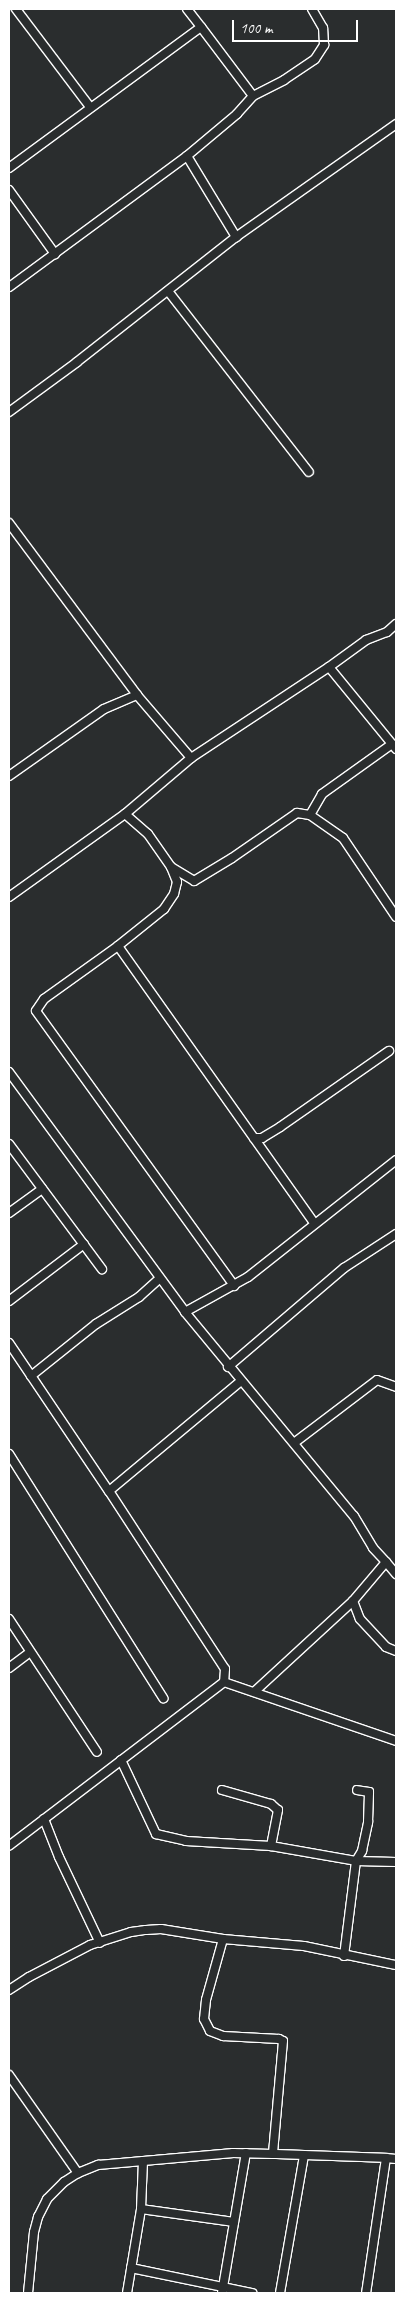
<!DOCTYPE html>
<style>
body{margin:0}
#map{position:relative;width:405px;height:2302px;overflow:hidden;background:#2a2d2e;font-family:Caveat,sans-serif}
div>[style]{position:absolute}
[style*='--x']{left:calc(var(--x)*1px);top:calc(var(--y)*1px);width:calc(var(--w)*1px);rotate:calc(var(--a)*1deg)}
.roads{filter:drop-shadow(1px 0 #fff) drop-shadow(-1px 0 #fff) drop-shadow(0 1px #fff) drop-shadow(0 -1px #fff)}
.minor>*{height:8px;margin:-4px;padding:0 4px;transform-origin:4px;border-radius:4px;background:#2a2d2e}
span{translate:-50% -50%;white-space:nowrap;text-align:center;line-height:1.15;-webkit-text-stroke:4px #2a2d2e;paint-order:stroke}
.frame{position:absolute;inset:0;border:10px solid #fff;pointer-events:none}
.scale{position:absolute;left:232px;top:20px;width:126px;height:22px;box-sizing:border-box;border:2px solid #fff;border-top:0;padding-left:6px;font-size:15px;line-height:18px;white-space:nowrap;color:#fff;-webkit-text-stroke:4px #2a2d2e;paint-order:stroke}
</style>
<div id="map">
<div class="roads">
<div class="minor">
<i style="--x:16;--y:9;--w:123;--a:52.9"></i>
<i style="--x:187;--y:9;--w:23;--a:52"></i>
<i style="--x:253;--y:96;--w:35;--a:-27"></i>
<i style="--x:284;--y:80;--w:37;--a:-34"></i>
<i style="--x:315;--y:59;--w:17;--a:-57"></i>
<i style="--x:324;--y:45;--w:17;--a:-93"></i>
<i style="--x:323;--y:28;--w:22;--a:-120"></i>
<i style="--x:187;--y:156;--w:95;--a:58.8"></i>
<i style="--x:9;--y:168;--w:238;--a:-36.3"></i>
<i style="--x:201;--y:27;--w:86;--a:53"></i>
<i style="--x:253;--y:96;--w:24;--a:132"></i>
<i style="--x:237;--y:114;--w:65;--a:140"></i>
<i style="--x:187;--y:156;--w:221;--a:143.6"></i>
<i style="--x:9;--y:190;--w:79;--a:54.3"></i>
<i style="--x:168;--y:291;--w:229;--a:52.1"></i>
<i style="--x:9;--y:412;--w:84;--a:-36.3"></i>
<i style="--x:77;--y:362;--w:202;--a:-38.2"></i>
<i style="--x:236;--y:237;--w:196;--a:-35.2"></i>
<i style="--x:9;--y:523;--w:214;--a:53.3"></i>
<i style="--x:137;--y:695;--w:83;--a:49.4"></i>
<i style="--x:329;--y:667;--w:106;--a:50.7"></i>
<i style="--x:9;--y:776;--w:116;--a:-35.2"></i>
<i style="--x:104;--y:709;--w:36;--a:-23"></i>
<i style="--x:125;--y:814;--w:30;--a:41"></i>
<i style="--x:148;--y:834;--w:40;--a:55.1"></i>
<i style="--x:171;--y:867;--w:16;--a:68"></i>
<i style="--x:177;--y:882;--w:12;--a:104"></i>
<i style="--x:174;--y:894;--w:18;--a:124"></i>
<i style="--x:164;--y:909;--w:59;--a:141.2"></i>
<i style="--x:118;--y:946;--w:91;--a:144.4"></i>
<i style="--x:44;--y:999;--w:14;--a:124"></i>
<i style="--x:36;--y:1011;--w:339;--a:54.2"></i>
<i style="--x:310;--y:815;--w:24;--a:-60"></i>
<i style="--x:322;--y:794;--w:86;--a:-35.5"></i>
<i style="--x:171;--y:867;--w:27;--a:31"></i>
<i style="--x:194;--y:881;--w:44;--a:-31.2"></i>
<i style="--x:232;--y:858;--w:79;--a:-34.7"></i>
<i style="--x:297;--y:813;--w:13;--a:9"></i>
<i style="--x:310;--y:815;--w:40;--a:34.9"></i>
<i style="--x:343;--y:838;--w:95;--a:56.1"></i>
<i style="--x:9;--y:897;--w:143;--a:-35.6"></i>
<i style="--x:125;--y:814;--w:87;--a:-40.3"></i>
<i style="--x:191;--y:758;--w:165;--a:-33.4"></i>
<i style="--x:329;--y:667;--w:46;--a:-36.1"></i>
<i style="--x:366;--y:640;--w:22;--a:-21"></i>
<i style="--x:387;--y:632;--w:12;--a:-42"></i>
<i style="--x:118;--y:946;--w:339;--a:54.7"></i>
<i style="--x:9;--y:1072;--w:298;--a:53.7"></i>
<i style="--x:185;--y:1312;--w:265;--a:50.4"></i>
<i style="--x:354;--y:1516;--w:37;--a:59"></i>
<i style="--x:373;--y:1548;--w:19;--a:47"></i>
<i style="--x:386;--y:1562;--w:51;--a:130.2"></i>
<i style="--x:353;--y:1601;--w:134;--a:137.4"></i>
<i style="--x:254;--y:1138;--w:8;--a:0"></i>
<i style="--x:262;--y:1138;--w:21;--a:-31"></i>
<i style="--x:280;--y:1127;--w:133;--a:-34.9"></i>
<i style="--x:9;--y:1144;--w:156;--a:53.4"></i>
<i style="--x:9;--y:1213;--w:41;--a:-36"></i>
<i style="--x:9;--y:1301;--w:94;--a:-37.2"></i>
<i style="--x:185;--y:1312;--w:72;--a:-29.1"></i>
<i style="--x:248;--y:1277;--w:189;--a:-38.3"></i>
<i style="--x:9;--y:1343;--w:179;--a:56"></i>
<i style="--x:109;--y:1491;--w:212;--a:56.9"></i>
<i style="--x:225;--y:1669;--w:13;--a:94"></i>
<i style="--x:224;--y:1682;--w:270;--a:142.7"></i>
<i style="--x:228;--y:1367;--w:153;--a:-40.5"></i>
<i style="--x:344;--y:1268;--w:62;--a:-33.2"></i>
<i style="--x:31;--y:1376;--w:83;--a:-38.7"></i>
<i style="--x:96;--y:1324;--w:51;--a:-32.1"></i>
<i style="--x:139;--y:1297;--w:28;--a:-42"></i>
<i style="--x:294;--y:1443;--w:104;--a:-37.2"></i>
<i style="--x:377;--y:1380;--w:20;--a:20"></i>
<i style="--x:9;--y:1454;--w:289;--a:57.7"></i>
<i style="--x:109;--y:1491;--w:170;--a:-39.8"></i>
<i style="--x:386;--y:1562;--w:16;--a:50"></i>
<i style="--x:353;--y:1601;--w:19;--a:69"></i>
<i style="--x:360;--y:1619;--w:38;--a:47"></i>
<i style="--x:386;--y:1647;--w:11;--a:22"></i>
<i style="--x:9;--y:1619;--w:159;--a:56.5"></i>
<i style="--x:9;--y:1668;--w:26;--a:-37"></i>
<i style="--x:224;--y:1682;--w:182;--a:18.9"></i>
<i style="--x:121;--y:1760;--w:82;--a:64.7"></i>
<i style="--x:156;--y:1834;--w:31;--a:13"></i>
<i style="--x:186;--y:1841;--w:85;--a:3.4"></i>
<i style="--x:271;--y:1846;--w:86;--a:10"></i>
<i style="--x:356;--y:1861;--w:40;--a:1.4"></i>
<i style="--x:222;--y:1790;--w:51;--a:15.9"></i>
<i style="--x:271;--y:1804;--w:9;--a:41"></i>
<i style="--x:278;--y:1810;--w:37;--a:101"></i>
<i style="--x:44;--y:1819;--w:41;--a:68.5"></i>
<i style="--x:59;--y:1857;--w:95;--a:64.5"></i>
<i style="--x:223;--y:1939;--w:63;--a:105.6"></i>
<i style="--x:206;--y:2000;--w:19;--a:96"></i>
<i style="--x:204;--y:2019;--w:13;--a:63"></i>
<i style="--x:210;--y:2031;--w:14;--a:21"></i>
<i style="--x:223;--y:2036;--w:56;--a:3.1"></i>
<i style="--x:279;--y:2039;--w:4;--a:27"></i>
<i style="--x:283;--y:2041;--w:113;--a:95.1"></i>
<i style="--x:273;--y:2154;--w:113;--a:2"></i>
<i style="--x:386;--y:2158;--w:136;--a:98.4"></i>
<i style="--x:344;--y:1956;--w:96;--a:-82.8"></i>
<i style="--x:356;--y:1861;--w:12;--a:-59"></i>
<i style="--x:362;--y:1851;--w:30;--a:-78"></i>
<i style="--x:368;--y:1822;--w:30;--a:-88"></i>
<i style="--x:369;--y:1792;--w:12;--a:-171"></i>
<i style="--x:9;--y:1990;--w:24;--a:-33"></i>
<i style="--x:29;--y:1977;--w:69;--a:-27.7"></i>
<i style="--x:90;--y:1945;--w:43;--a:-17.6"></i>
<i style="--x:131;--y:1932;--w:15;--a:-8"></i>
<i style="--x:146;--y:1930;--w:15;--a:-4"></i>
<i style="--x:161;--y:1929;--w:63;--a:9.2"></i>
<i style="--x:223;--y:1939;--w:81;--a:4.9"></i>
<i style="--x:304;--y:1946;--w:94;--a:11.7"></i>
<i style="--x:9;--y:2075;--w:120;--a:54.9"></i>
<i style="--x:386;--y:2158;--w:10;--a:6"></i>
<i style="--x:141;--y:2209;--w:94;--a:8"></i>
<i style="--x:131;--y:2268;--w:124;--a:11.7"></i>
<i style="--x:28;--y:2293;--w:61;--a:-84.4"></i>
<i style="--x:34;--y:2232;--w:16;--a:-75"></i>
<i style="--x:38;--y:2217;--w:20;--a:-63"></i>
<i style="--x:47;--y:2199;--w:24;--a:-45"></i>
<i style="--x:64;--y:2182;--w:17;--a:-33"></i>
<i style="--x:78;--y:2173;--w:22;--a:-22"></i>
<i style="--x:98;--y:2165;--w:136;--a:-5.1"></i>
<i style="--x:233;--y:2153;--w:40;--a:1.4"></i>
<i style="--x:127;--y:2293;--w:85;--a:-80.5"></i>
<i style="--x:141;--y:2209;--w:48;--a:-87.6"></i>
<i style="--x:222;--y:2293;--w:142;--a:-80.3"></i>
<i style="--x:280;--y:2293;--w:140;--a:-80.1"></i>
</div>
</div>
<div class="frame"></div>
<div class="scale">100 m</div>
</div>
